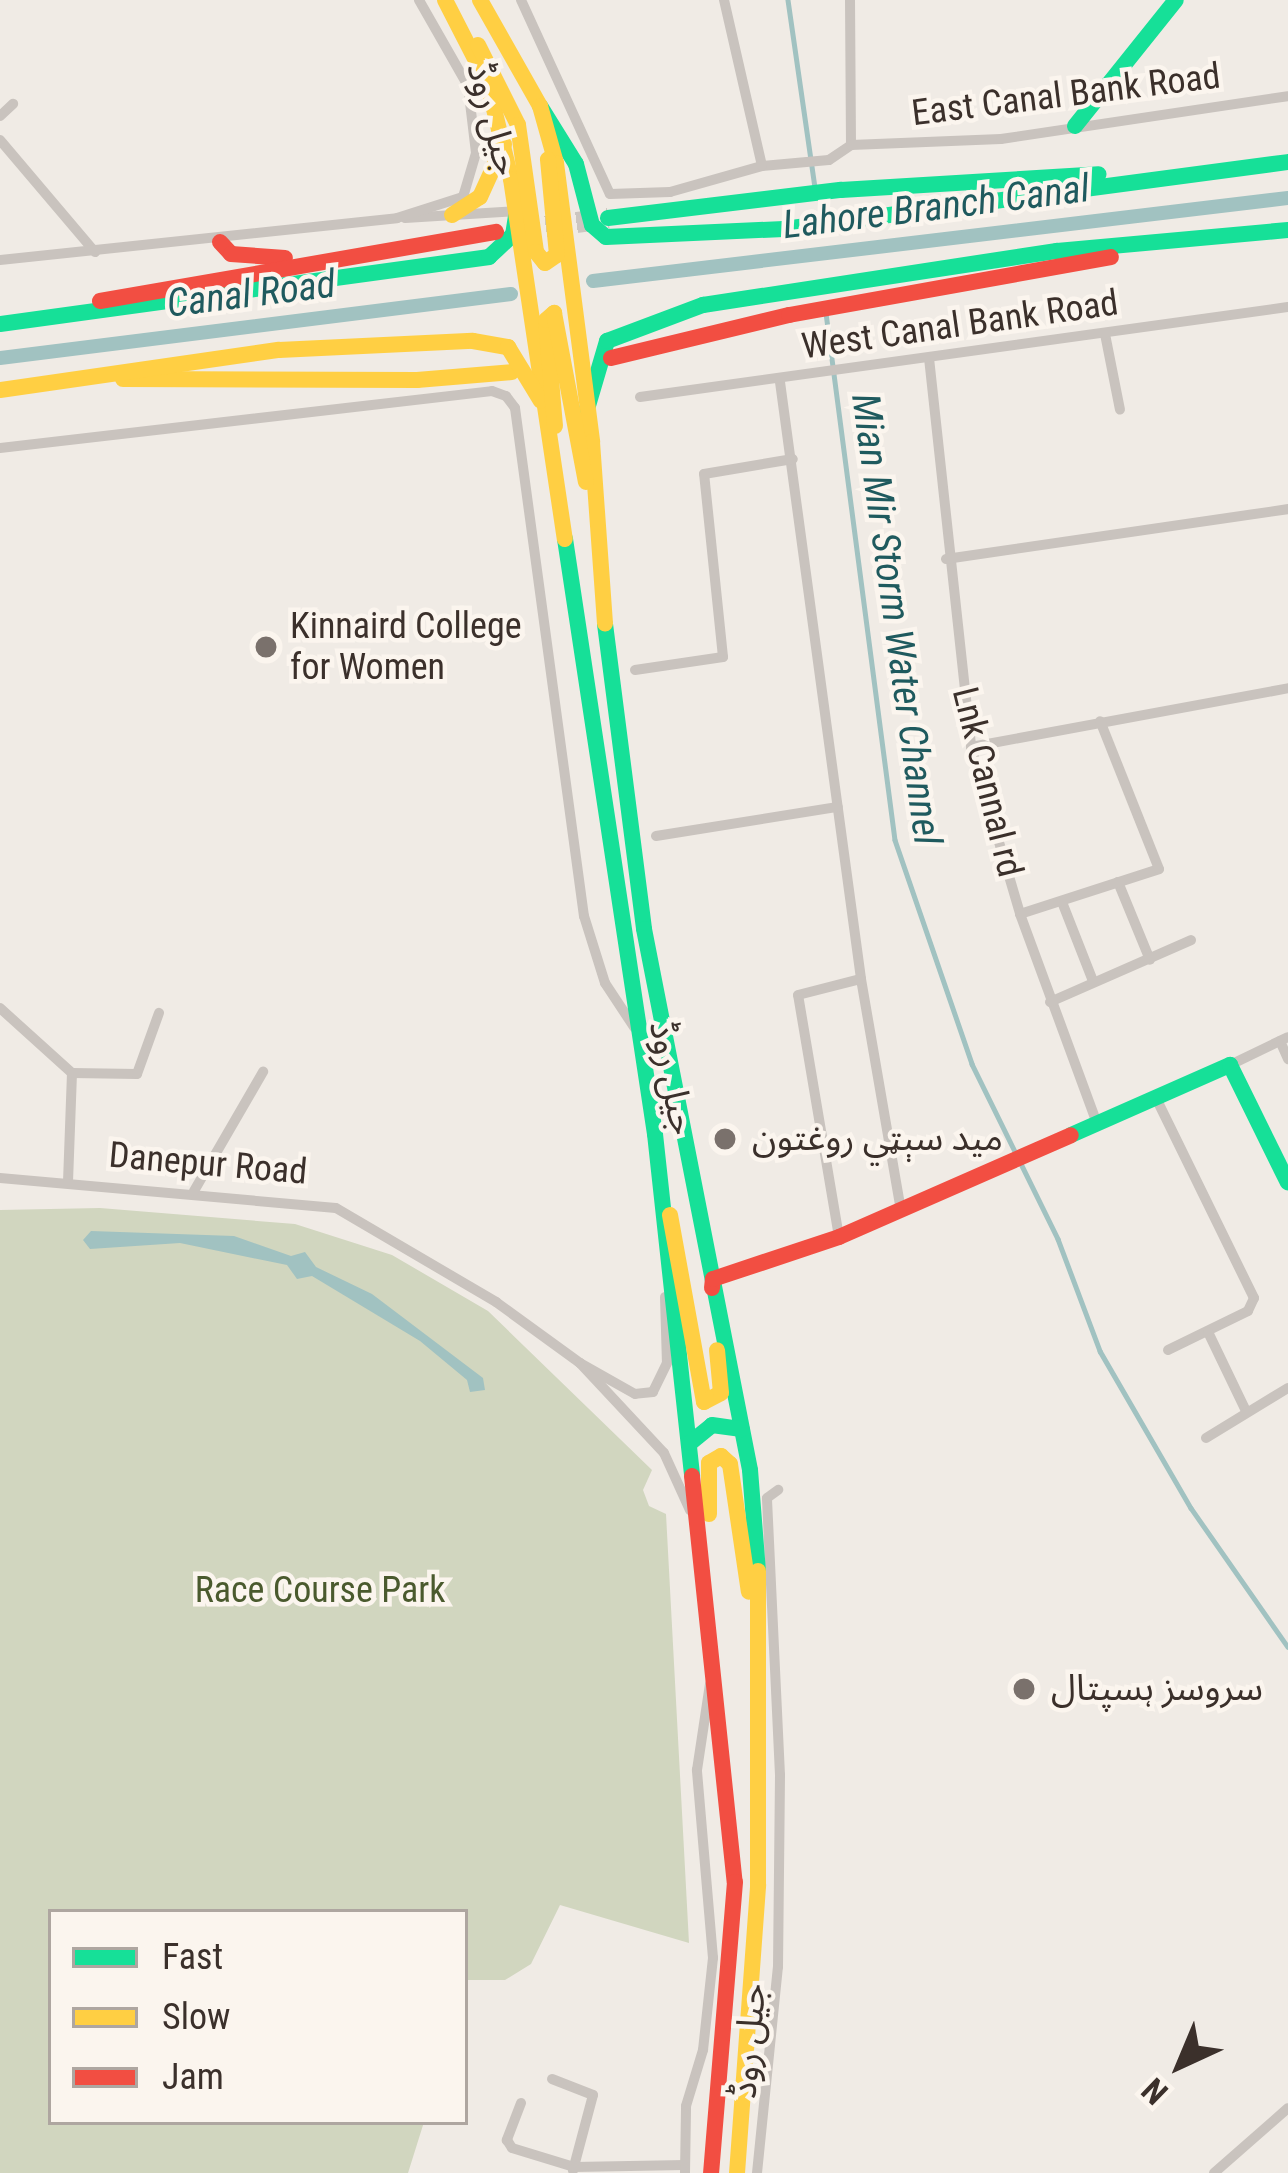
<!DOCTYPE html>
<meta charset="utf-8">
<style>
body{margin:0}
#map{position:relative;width:1288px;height:2173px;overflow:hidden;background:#f0ebe5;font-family:"Roboto Condensed","Noto Sans Arabic",sans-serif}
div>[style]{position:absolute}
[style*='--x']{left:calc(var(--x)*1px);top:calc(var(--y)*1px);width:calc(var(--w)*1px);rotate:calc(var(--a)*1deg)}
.green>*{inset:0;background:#d1d6bf}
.water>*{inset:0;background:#a1c2c1}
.stream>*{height:4.5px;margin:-2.25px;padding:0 2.25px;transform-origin:2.25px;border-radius:2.25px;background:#a1c2c1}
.canal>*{height:14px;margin:-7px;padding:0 7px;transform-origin:7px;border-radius:7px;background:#a1c2c1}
.highway-tunnel>*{height:21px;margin-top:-10.5px;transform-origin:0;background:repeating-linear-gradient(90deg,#ccc6c0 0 21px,transparent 0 31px)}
.street>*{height:10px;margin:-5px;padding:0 5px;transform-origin:5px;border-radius:5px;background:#c9c3be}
.fast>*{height:16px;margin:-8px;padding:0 8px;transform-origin:8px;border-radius:8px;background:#16e098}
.slow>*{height:16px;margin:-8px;padding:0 8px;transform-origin:8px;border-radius:8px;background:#ffcf43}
.jam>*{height:16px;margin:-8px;padding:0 8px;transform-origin:8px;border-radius:8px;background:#f24e42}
.dots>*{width:33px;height:33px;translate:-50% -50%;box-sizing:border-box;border:6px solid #fbf5ee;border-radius:50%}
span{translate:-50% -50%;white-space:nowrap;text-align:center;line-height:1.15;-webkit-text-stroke:9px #fbf5ee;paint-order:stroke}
.street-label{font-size:36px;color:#3b302b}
.poi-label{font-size:36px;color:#3b302b}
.left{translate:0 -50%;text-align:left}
.park-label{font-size:36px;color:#4a5a2e}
.water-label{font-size:39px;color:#1f5a5e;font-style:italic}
.legend{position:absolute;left:48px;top:1909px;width:420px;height:216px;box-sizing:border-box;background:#fbf5ee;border:3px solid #aea6a0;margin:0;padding:15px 21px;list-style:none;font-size:36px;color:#3b302b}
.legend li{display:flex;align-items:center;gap:24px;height:60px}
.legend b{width:60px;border:3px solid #aea6a0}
.north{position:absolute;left:1120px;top:2005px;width:120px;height:120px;-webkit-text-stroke:9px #fbf5ee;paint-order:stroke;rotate:224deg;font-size:33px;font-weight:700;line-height:48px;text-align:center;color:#3b302b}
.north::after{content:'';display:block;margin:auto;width:42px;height:54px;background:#3b302b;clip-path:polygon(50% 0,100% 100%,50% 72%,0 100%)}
</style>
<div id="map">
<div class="green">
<i style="clip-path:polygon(100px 1208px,295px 1224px,392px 1255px,488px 1311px,652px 1470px,643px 1490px,649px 1506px,666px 1514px,689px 1943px,560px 1905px,531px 1964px,505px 1980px,468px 1980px,465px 1988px,465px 1912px,51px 1912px,51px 2122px,424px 2122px,408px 2173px,0 2173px,0 1210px)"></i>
</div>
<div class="water">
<i style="clip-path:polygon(91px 1231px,234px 1236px,291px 1256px,305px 1252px,316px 1267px,372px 1294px,483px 1378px,485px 1390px,470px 1392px,467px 1380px,420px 1341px,312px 1276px,297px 1279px,287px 1265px,180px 1243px,90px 1249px,83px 1240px)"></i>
</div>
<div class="stream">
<i style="--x:788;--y:0;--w:189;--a:81.8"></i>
<i style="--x:826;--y:313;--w:531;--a:82.54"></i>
<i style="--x:895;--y:840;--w:237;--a:71"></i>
<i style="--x:972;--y:1064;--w:195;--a:63.8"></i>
<i style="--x:1058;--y:1239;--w:120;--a:69.4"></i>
<i style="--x:1100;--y:1351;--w:181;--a:59.9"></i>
<i style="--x:1191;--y:1508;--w:169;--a:55.1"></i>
</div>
<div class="canal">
<i style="--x:593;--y:281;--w:700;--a:-6.81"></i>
<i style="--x:0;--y:358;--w:515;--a:-7.14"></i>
</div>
<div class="highway-tunnel">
<i style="--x:515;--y:230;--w:94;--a:-7.4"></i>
</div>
<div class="street">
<i style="--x:521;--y:0;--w:213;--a:65.4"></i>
<i style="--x:610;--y:194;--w:60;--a:-1.9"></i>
<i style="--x:670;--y:192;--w:96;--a:-15.8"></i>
<i style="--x:762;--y:166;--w:67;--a:-5.1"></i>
<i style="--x:829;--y:160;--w:27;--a:-34"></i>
<i style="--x:724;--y:0;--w:170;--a:77.1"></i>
<i style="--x:850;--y:0;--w:145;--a:89.6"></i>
<i style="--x:0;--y:116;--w:18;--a:-43"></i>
<i style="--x:0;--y:140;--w:147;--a:49.7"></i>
<i style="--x:851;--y:145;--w:150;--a:-2.3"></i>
<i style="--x:1001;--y:139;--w:290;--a:-8.5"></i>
<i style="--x:405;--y:218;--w:111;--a:-3.6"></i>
<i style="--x:0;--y:260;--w:399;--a:-6"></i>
<i style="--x:397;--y:218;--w:69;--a:-17.7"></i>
<i style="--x:463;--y:197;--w:46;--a:-73.5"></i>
<i style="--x:476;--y:153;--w:67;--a:-96.8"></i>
<i style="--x:468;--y:86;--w:99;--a:-119.7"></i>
<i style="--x:1105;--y:334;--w:77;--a:78.8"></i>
<i style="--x:929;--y:358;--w:391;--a:83.8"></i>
<i style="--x:971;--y:747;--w:174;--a:73.6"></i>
<i style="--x:1020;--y:914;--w:221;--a:69.8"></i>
<i style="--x:780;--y:382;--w:602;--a:82.27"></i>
<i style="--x:861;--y:979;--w:234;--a:80.2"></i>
<i style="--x:640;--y:397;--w:654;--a:-7.91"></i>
<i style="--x:0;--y:448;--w:495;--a:-6.6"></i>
<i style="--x:492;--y:391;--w:15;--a:20"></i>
<i style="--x:506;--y:396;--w:15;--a:53"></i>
<i style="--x:515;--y:408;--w:513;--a:82.27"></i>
<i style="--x:584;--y:916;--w:70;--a:72.6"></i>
<i style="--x:605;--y:983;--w:53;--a:56.6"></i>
<i style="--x:946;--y:559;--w:346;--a:-8.3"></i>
<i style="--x:635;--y:670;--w:89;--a:-8.4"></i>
<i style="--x:723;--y:657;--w:184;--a:-95.9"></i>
<i style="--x:704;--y:474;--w:90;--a:-9.6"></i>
<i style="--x:971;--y:747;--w:322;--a:-10.5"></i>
<i style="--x:656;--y:836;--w:184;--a:-9.1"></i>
<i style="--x:1118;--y:882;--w:84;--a:67.7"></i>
<i style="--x:1062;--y:902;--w:85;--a:68.6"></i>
<i style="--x:1020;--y:914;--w:146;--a:-17.9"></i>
<i style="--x:1159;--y:869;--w:159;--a:-111.7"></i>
<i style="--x:1050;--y:1002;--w:154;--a:-23.7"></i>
<i style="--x:0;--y:1008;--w:97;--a:42.1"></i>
<i style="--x:72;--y:1073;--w:109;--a:92.1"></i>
<i style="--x:1280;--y:1041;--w:20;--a:66"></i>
<i style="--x:1230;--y:1065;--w:64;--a:-25.8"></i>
<i style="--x:72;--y:1073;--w:65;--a:0.9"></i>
<i style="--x:137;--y:1074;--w:65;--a:-70.2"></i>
<i style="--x:1155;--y:1096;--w:225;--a:63.9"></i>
<i style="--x:1254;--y:1298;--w:14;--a:115"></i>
<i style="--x:1248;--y:1311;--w:89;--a:154"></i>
<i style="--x:0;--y:1178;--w:337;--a:5.1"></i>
<i style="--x:336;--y:1208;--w:186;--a:30.4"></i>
<i style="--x:496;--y:1302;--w:104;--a:36"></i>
<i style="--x:194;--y:1191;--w:138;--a:-59.9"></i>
<i style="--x:839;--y:1237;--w:245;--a:-99.6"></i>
<i style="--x:798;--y:995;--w:65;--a:-14.3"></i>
<i style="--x:665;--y:1297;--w:66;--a:88.3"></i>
<i style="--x:667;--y:1363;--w:32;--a:116"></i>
<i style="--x:653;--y:1392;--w:18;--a:174"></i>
<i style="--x:635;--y:1394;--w:63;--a:-150.6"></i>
<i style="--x:580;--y:1363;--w:123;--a:47"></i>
<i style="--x:664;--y:1453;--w:63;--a:65.5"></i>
<i style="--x:1208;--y:1332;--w:88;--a:64.3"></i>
<i style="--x:1206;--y:1438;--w:96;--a:-31.4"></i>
<i style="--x:552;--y:2079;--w:44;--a:21.3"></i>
<i style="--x:593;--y:2095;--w:78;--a:104.9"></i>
<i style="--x:521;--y:2103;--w:40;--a:111"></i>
<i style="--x:507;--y:2140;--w:9;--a:58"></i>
<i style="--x:512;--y:2148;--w:65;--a:17"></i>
<i style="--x:574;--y:2167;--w:111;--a:-1"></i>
<i style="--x:685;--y:2173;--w:67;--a:-89.1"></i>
<i style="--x:686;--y:2106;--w:59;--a:-73.1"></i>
<i style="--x:703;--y:2050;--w:93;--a:-83.8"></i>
<i style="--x:713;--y:1958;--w:189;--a:-94.9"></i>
<i style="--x:697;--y:1770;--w:87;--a:-81.4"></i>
<i style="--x:757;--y:2173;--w:207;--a:-84.2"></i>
<i style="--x:778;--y:1967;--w:192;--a:-89.4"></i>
<i style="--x:780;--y:1775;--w:277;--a:-92.7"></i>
<i style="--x:767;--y:1498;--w:14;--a:-36"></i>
<i style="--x:1214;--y:2173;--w:98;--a:-41.3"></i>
</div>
<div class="fast">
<i style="--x:540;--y:106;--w:68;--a:58.2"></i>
<i style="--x:576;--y:164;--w:63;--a:75.3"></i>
<i style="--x:592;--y:225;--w:18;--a:41"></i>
<i style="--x:606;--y:237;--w:178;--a:-2.6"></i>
<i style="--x:784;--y:229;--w:508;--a:-7.57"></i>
<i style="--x:1075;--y:126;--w:161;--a:-51.3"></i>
<i style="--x:608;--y:218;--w:235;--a:-6.9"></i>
<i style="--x:841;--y:190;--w:258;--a:-3.5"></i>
<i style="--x:0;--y:324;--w:494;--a:-7.8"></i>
<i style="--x:489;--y:257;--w:33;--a:-43"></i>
<i style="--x:513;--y:235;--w:20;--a:-81"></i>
<i style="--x:587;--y:409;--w:71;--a:-73.6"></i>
<i style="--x:607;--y:341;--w:103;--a:-20.6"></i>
<i style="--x:703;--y:305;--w:358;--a:-8.7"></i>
<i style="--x:1057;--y:251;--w:232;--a:-5.2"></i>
<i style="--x:565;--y:539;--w:602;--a:81.4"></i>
<i style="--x:655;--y:1134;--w:344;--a:83.8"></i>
<i style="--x:605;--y:624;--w:307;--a:82.7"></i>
<i style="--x:644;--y:929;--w:551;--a:78.91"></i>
<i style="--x:750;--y:1470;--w:101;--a:85.5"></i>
<i style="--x:1071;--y:1135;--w:174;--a:-23.8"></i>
<i style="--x:1230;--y:1065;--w:131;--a:63.8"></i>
<i style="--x:690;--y:1443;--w:28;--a:-39"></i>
<i style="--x:712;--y:1425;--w:30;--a:8"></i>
</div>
<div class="slow">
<i style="--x:445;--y:0;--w:94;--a:62.9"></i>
<i style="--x:488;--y:84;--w:98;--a:76.4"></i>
<i style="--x:511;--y:179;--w:364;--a:81.5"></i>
<i style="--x:480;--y:0;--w:122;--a:60.5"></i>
<i style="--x:540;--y:106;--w:59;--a:74.3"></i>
<i style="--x:556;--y:163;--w:281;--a:82.6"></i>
<i style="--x:592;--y:442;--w:182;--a:85.9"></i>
<i style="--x:478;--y:45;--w:89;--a:63.4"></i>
<i style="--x:518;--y:125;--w:128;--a:81.9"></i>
<i style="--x:536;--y:252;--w:14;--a:51"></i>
<i style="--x:545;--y:263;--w:14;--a:-34"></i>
<i style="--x:557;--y:255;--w:96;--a:-95.4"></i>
<i style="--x:452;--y:215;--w:33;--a:-33"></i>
<i style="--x:480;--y:197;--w:58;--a:-65.6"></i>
<i style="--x:123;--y:379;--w:294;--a:0.2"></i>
<i style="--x:417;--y:380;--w:95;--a:-4.8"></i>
<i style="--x:0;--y:390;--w:282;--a:-8.2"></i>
<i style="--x:279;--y:350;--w:194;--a:-2.7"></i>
<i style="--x:473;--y:341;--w:36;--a:10"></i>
<i style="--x:508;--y:347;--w:63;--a:58.6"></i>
<i style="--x:555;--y:426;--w:106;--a:-94.9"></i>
<i style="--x:546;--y:320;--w:11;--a:-41"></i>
<i style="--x:554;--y:313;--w:172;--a:79.3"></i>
<i style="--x:670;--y:1215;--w:190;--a:79.7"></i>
<i style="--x:704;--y:1402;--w:19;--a:-28"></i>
<i style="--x:721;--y:1393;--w:43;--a:-95.3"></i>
<i style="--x:709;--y:1514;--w:51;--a:-90"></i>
<i style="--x:709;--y:1463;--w:14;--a:-30"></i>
<i style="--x:721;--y:1456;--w:12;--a:42"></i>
<i style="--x:730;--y:1464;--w:129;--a:81.6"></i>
<i style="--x:737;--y:2173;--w:289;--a:-85.8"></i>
<i style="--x:758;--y:1885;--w:314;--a:-90"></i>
</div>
<div class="jam">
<i style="--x:220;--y:242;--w:16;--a:47"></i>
<i style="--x:231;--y:254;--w:54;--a:4.2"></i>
<i style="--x:100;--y:301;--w:402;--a:-9.9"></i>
<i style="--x:611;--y:358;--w:183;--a:-13.6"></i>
<i style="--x:789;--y:315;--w:327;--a:-10.2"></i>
<i style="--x:712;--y:1288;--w:9;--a:-84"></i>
<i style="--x:713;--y:1279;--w:133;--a:-18.4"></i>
<i style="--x:839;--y:1237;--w:253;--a:-23.7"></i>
<i style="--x:692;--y:1476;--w:408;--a:84"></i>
<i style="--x:735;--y:1882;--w:292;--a:94.7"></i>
</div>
<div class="dots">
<i style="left:266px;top:647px;background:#7a716c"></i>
<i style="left:725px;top:1139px;background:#7a716c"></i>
<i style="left:1024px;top:1689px;background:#7a716c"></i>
</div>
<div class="street-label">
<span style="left:1066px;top:95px;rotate:-7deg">East Canal Bank Road</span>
<span style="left:493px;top:119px;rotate:75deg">جیل روڈ</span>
<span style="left:960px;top:325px;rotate:-8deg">West Canal Bank Road</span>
<span style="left:987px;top:782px;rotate:76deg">Lnk Cannal rd</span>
<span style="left:672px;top:1078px;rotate:79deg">جیل روڈ</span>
<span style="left:208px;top:1164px;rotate:5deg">Danepur Road</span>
<span style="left:749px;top:2041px;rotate:-85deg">جیل روڈ</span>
</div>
<div class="poi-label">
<span class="left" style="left:290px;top:647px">Kinnaird College<br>for Women</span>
<span class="left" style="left:752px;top:1139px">مید سېټي روغتون</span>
<span class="left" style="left:1051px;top:1689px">سروسز ہسپتال</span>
</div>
<div class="park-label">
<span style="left:320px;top:1591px">Race Course Park</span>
</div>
<div class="water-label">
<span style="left:936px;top:207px;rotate:-7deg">Lahore Branch Canal</span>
<span style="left:251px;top:294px;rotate:-7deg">Canal Road</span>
<span style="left:896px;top:619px;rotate:82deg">Mian Mir Storm Water Channel</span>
</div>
<ul class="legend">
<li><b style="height:15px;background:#16e098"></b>Fast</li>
<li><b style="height:15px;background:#ffcf43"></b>Slow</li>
<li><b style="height:15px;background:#f24e42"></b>Jam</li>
</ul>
<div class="north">N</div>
</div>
